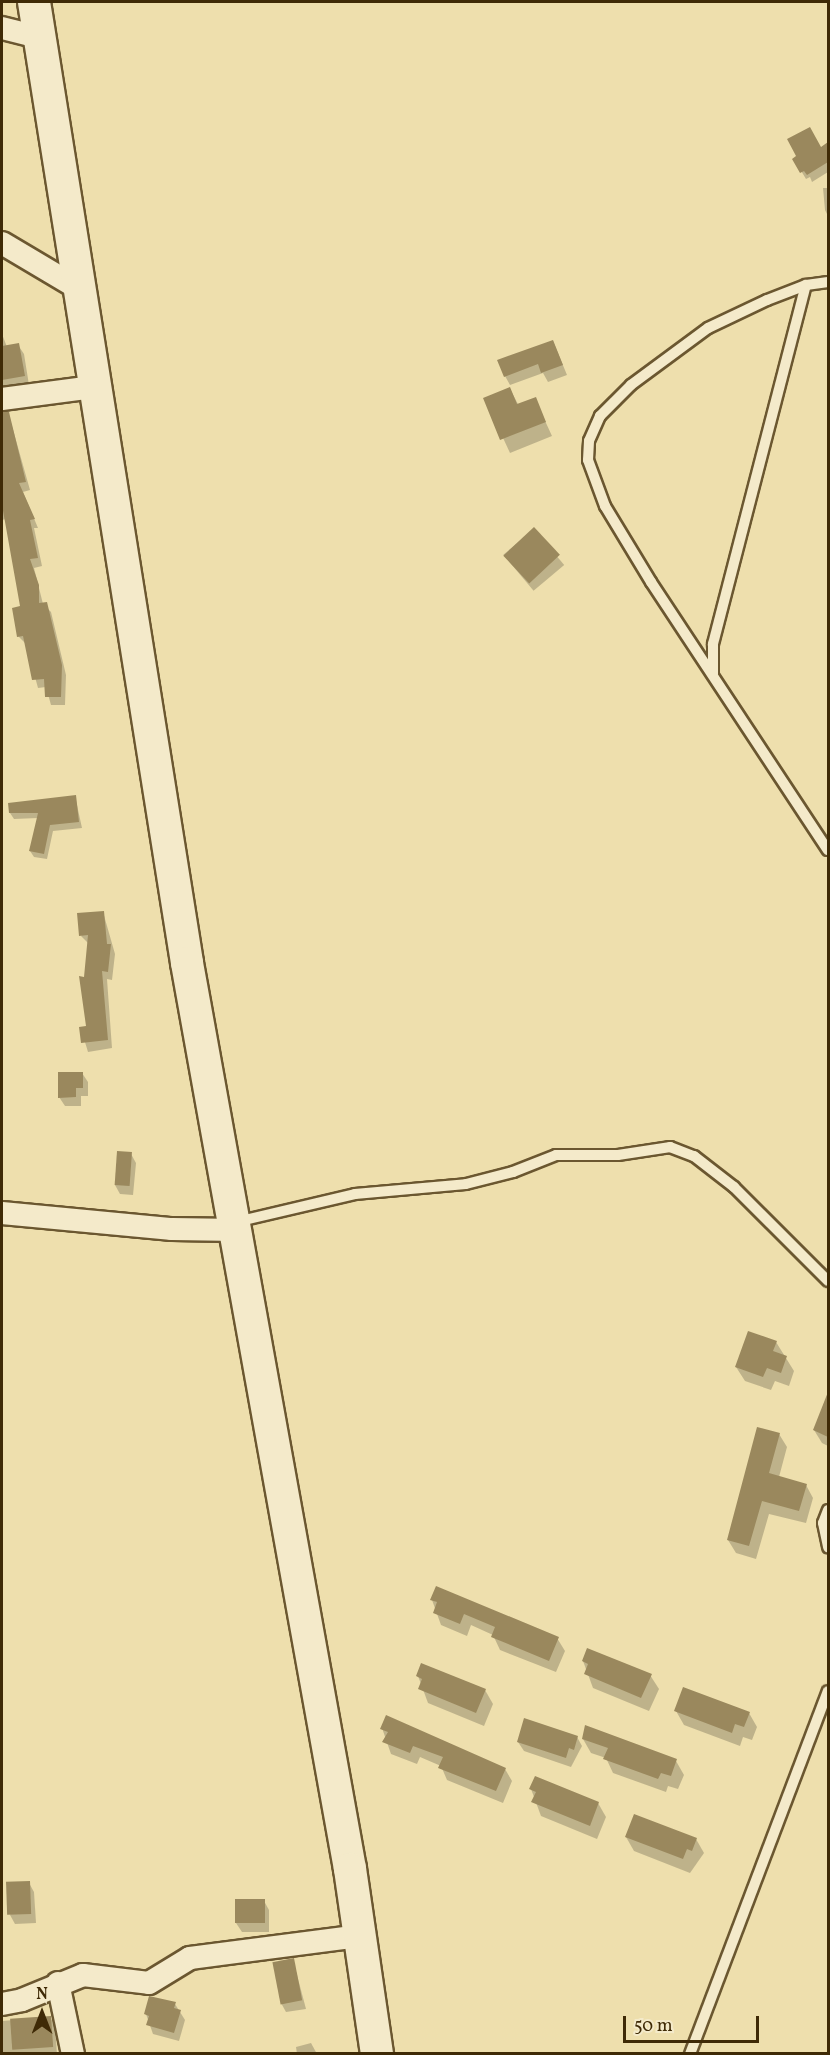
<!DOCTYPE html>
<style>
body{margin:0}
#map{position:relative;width:830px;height:2055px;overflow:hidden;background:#eedfad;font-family:Vollkorn,serif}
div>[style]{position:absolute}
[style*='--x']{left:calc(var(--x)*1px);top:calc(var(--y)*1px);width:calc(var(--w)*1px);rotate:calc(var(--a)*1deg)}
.shadow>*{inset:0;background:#0003;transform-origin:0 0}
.building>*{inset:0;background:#9a885d;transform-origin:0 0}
.roads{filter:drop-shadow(2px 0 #6b5730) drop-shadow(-2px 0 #6b5730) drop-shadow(0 2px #6b5730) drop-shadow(0 -2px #6b5730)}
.lane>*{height:10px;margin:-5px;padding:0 5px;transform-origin:5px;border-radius:5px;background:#f4eaca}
.street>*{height:22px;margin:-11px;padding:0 11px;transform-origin:11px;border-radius:11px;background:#f4eaca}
.secondary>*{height:32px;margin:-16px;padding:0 16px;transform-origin:16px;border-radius:16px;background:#f4eaca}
span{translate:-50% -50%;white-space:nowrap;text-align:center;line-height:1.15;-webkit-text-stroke:4.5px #f4eaca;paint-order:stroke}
.frame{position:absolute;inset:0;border:3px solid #3f2a06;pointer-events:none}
.north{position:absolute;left:12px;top:1983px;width:60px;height:60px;-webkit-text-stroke:4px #f4eaca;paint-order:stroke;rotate:0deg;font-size:16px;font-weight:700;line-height:24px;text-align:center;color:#3f2a06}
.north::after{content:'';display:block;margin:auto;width:21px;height:27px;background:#3f2a06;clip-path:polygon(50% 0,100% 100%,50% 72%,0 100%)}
.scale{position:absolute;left:623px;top:2016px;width:136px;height:27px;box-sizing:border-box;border:3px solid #3f2a06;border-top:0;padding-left:8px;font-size:18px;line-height:21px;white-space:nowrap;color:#3f2a06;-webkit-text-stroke:4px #f4eaca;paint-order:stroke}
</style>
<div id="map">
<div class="shadow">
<i style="clip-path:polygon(827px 145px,828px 172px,812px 182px,810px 177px,806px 179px,794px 159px)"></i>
<i style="clip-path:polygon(823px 188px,828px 188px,828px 216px,825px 210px)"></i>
<i style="clip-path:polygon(2px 334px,7px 347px,18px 345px,24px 354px,29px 385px,2px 389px)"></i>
<i style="clip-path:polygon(553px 341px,567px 375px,548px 382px,543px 373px,510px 385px,505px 376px)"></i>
<i style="clip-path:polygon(510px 389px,519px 406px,535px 399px,552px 436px,510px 453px,485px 399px)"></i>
<i style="clip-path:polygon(10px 419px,30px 490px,23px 492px,38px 528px,34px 528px,42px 566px,34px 568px,43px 604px,51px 612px,66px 675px,65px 705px,51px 705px,46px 687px,38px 688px,26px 644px,18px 636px,22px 607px,6px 519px,2px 520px,2px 420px)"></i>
<i style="left:534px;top:529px;width:47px;height:40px;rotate:50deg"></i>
<i style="clip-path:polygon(75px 796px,82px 828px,53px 831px,47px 859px,34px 857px,30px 851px,38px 818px,14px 819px,10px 813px)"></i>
<i style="clip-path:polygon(103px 912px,115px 954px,112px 980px,107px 979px,112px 1048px,88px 1052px,81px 1029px,87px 1028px,89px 944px,81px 936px)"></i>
<i style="clip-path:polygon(82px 1073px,88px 1082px,88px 1096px,81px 1096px,81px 1106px,65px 1106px,59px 1097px)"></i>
<i style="clip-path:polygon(131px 1154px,136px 1163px,133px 1195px,120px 1194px,115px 1185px)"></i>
<i style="clip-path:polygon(776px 1342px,794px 1371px,789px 1386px,775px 1381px,771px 1390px,745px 1381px,736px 1367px)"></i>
<i style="clip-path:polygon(828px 1393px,828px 1446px,822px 1443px,814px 1430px)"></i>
<i style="clip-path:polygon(779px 1434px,787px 1447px,779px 1477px,806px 1485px,813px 1498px,806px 1523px,769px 1514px,756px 1559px,736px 1553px,728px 1540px)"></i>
<i style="clip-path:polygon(432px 1600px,557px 1638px,565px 1651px,556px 1672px,500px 1650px,493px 1635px,471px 1625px,467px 1636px,441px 1625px)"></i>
<i style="clip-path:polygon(583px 1661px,650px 1675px,659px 1689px,649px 1711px,593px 1688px)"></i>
<i style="clip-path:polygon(418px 1676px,485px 1690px,493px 1704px,484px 1726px,428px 1703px)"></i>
<i style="clip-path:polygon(676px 1711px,749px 1713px,757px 1727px,752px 1740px,743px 1737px,740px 1746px,684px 1725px)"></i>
<i style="clip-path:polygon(382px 1728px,505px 1769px,512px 1781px,503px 1803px,447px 1780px,441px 1766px,420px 1757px,417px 1764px,391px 1754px)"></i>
<i style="clip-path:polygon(577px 1737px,582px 1746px,571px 1767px,524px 1751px,518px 1742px)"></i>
<i style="clip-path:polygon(583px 1739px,676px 1761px,684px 1775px,678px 1789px,668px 1786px,666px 1792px,613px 1773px,606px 1758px,591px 1753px)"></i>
<i style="clip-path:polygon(531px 1789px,598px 1803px,606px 1817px,597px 1839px,541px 1816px)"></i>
<i style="clip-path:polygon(626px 1837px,696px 1839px,704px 1853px,690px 1873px,634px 1851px)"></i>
<i style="clip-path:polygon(29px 1883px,34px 1892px,36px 1923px,15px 1924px,10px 1915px)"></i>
<i style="clip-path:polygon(264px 1901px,269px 1910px,269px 1932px,242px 1932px,236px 1923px)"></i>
<i style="clip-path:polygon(293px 1960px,306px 2009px,286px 2012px,281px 2003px)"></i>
<i style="clip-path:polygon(175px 2004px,185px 2020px,179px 2041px,153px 2034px,146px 2014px)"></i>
<i style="clip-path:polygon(50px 2017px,55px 2026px,57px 2054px,2px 2054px,2px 2021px)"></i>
<i style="clip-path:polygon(311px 2043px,317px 2054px,297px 2054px,296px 2047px)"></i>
</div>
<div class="building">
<i style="clip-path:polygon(810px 127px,821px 147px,828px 142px,828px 162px,807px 175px,804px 171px,800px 173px,792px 159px,796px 156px,787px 139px)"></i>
<i style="clip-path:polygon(553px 340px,563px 365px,541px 373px,538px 364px,504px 377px,497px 360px)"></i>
<i style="clip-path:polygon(19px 343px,25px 376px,2px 380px,2px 346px)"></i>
<i style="clip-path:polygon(510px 387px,517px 404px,536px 397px,546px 422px,500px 440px,483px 398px)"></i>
<i style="clip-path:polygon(2px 412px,9px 412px,26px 482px,19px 483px,35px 519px,30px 520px,38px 558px,30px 559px,39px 585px,39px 603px,47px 602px,62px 665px,61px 697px,45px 697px,44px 679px,32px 680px,23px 636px,17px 637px,12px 608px,20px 606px,2px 505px)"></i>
<i style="left:534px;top:527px;width:38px;height:42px;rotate:47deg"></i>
<i style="clip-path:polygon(76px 795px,79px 822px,50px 825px,44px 854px,29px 851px,38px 813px,9px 813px,8px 803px)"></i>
<i style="clip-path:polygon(104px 911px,107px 944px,111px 944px,108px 972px,102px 971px,108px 1040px,81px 1043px,79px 1027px,86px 1026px,79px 976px,84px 977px,88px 935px,79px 936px,77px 913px)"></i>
<i style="clip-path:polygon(58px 1072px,83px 1072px,83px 1088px,76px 1088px,76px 1097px,58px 1098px)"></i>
<i style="left:117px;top:1151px;width:15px;height:34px;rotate:4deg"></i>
<i style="clip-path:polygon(748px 1331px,777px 1341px,773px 1351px,787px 1356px,781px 1373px,767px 1368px,763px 1377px,735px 1367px)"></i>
<i style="clip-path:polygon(828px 1392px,828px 1437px,813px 1430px)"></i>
<i style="clip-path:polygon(757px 1427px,780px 1433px,769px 1473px,807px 1484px,799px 1511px,762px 1501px,749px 1546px,727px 1540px)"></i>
<i style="clip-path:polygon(436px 1586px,559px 1637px,549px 1661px,491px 1637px,495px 1627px,464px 1614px,460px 1624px,433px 1613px,437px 1602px,430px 1600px)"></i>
<i style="clip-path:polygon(587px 1648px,652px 1674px,641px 1698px,584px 1674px,588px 1664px,582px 1661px)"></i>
<i style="clip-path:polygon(421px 1663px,486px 1689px,476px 1713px,418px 1689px,422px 1679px,416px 1676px)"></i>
<i style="clip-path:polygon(683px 1687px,750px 1712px,744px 1727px,735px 1724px,732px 1733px,674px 1711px)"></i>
<i style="clip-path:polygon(386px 1715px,506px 1768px,496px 1791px,438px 1768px,443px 1757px,413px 1746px,410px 1753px,382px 1742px,388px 1732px,380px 1729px)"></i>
<i style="clip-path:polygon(524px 1718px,578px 1736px,574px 1750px,569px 1748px,566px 1758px,517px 1742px)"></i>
<i style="clip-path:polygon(585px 1725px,677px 1759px,671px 1776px,661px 1773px,658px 1779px,603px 1759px,608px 1748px,582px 1739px)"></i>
<i style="clip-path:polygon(535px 1776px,599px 1802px,590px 1826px,531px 1802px,536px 1792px,529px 1789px)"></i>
<i style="clip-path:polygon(634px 1814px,697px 1838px,692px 1851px,687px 1849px,683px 1859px,625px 1837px)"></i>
<i style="left:30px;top:1881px;width:33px;height:24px;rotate:88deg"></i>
<i style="left:235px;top:1899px;width:30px;height:24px"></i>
<i style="left:294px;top:1958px;width:43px;height:22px;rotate:79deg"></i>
<i style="clip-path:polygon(149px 1996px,176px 2002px,174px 2008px,181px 2010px,174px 2033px,146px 2025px,149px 2016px,144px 2014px)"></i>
<i style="left:51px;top:2016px;width:31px;height:41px;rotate:86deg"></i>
</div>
<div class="roads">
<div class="lane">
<i style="--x:828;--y:282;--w:22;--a:172"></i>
<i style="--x:806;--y:285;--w:42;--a:159"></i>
<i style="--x:767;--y:300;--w:65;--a:154.6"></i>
<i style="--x:708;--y:328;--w:96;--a:143.5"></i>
<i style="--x:631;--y:385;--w:44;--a:135"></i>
<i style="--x:600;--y:416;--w:27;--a:114"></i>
<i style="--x:589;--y:441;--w:19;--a:93"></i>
<i style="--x:588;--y:460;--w:49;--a:69.7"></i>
<i style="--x:605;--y:506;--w:89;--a:58.8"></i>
<i style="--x:651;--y:582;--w:321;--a:56.6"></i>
<i style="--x:713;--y:674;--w:30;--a:-90"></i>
<i style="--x:713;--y:644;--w:371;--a:-75.5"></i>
<i style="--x:236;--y:1222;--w:122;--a:-13.2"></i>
<i style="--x:355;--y:1194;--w:111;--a:-5.1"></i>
<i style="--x:466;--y:1184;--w:49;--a:-14.3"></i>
<i style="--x:513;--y:1172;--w:46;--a:-21.6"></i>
<i style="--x:556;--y:1155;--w:62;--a:0"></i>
<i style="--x:618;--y:1155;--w:53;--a:-8.7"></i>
<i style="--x:670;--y:1147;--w:26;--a:21"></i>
<i style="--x:694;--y:1156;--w:51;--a:37.8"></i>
<i style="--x:734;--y:1187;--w:133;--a:45"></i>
<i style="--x:828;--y:1510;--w:14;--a:111"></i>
<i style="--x:823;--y:1523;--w:25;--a:78"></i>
<i style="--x:690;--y:2054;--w:388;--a:-69.2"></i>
</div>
<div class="street">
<i style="--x:2;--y:28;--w:41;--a:14"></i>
<i style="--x:2;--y:243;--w:92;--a:30.7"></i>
<i style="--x:2;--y:399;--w:92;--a:-7.5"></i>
<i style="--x:2;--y:1213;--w:171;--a:5.4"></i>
<i style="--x:172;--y:1229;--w:66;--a:0.9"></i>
<i style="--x:58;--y:1983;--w:73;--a:78.1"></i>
<i style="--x:2;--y:2004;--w:20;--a:-11"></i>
<i style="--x:22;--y:2000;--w:66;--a:-22.3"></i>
<i style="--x:83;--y:1975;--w:66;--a:6.9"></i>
<i style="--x:149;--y:1983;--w:48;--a:-31.4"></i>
<i style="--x:190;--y:1958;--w:170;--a:-7.4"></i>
</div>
<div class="secondary">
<i style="--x:34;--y:2;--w:973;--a:80.95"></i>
<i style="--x:187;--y:963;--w:921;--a:79.8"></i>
<i style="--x:350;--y:1869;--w:187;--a:81.7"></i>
</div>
</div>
<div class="frame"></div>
<div class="north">N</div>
<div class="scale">50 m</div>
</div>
